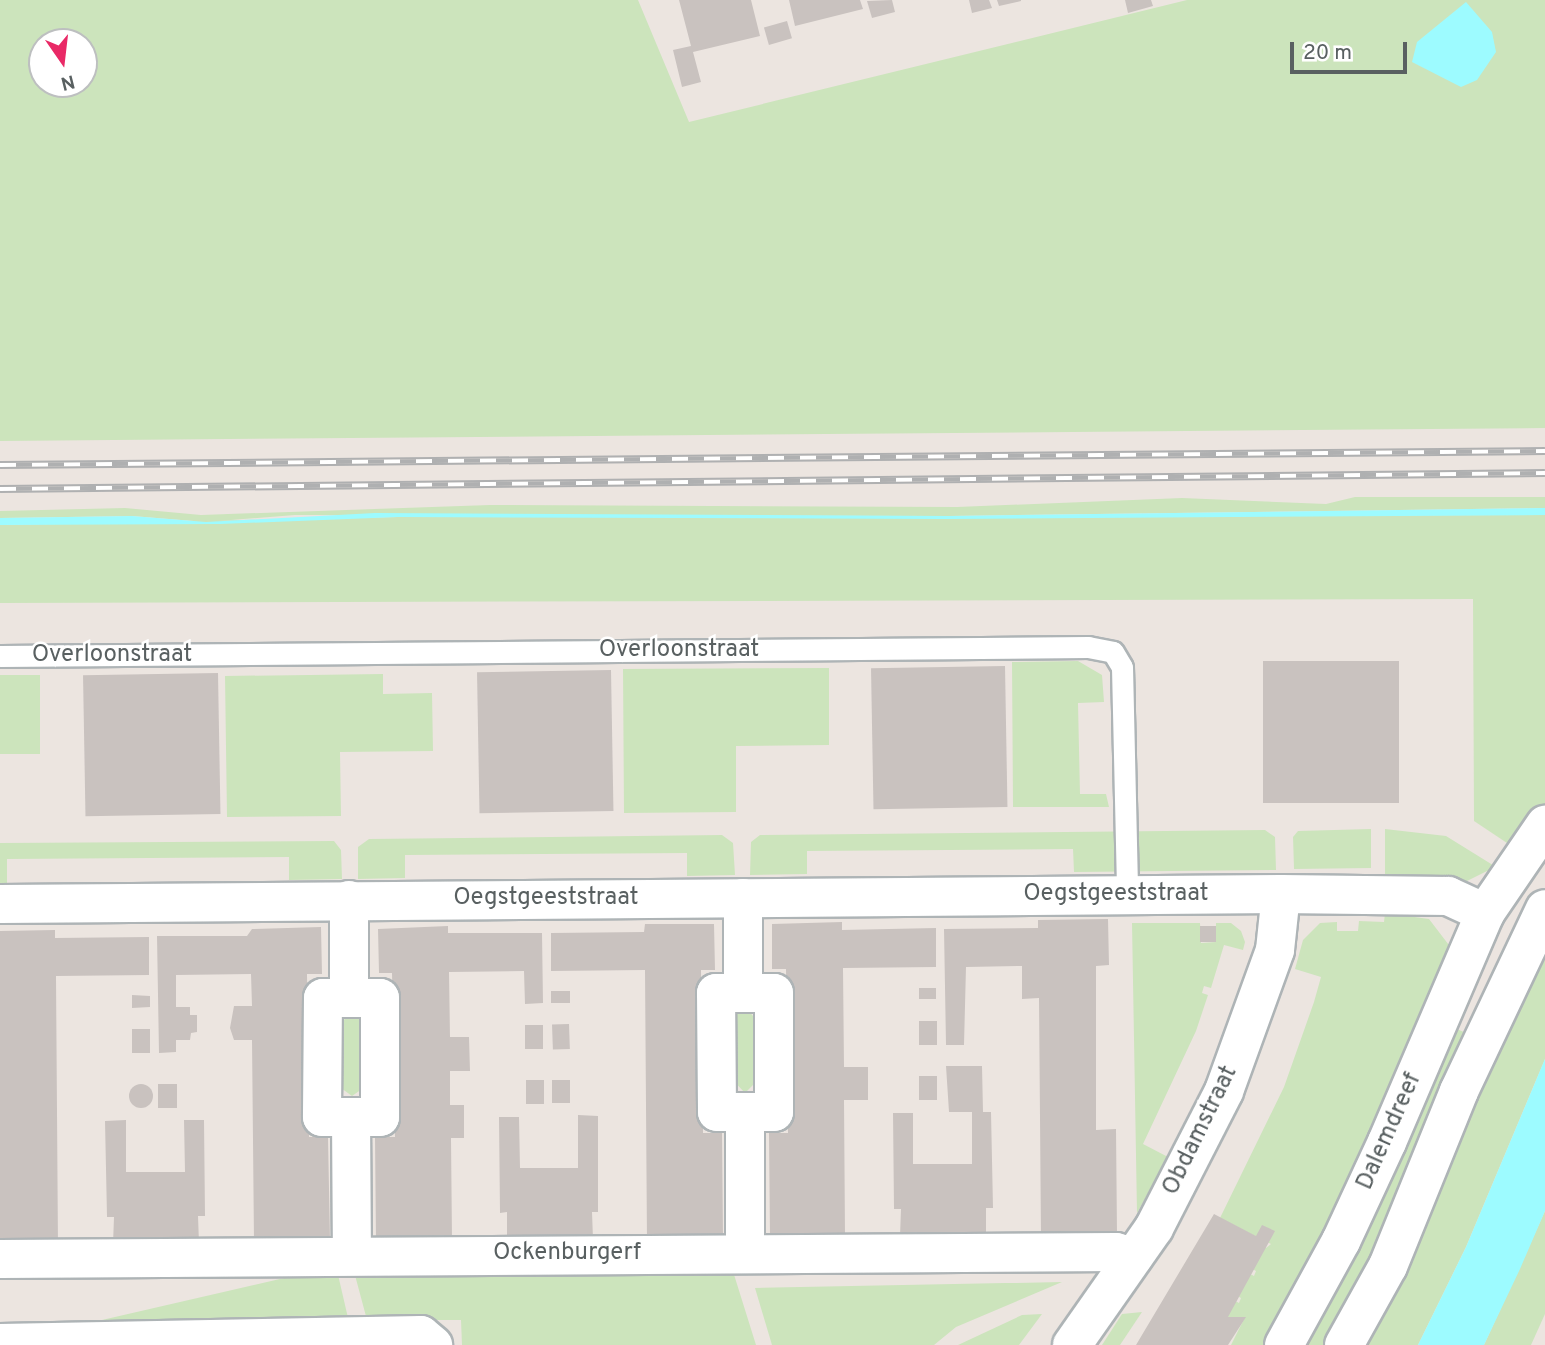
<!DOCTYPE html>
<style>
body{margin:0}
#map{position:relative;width:1545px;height:1345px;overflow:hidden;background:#ece5e0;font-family:Overpass,sans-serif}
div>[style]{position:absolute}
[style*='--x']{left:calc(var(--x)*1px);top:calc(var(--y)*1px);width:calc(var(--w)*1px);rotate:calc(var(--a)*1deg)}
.green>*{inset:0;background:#cce4bc;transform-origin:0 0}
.water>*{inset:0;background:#9dfbff}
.building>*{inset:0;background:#c9c2bf;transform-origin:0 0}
.round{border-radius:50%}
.roads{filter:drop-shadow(2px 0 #aeb4b6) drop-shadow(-2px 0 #aeb4b6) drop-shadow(0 2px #aeb4b6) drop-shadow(0 -2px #aeb4b6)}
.lane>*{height:21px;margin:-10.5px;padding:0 10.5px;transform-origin:10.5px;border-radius:10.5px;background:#fff}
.street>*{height:38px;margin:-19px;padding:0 19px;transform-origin:19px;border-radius:19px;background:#fff}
.secondary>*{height:38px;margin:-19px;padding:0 19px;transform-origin:19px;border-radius:19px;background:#fff}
.rail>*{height:8px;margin-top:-4px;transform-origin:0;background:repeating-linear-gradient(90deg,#fff 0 16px,#afb0b1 0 32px);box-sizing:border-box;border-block:2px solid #afb0b1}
span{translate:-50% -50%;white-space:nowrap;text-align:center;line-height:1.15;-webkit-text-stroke:5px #fff;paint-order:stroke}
.street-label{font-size:24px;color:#596061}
.north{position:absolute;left:28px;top:28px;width:70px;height:70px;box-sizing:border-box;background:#fff;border:2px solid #bdbfc0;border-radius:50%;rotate:166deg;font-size:19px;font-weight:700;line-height:28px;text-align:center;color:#596061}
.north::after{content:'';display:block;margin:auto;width:24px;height:32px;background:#e92966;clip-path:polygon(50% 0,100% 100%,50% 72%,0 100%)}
.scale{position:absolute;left:1290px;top:42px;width:117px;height:32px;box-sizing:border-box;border:4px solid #596061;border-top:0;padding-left:9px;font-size:21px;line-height:24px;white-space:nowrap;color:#596061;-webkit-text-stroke:5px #fff;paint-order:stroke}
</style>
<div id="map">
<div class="green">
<i style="clip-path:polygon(evenodd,0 0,638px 0,689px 122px,1187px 0,1545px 0,1545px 428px,0 441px,0 0,42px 42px,84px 42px,84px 84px,42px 84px,42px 42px)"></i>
<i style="clip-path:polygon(1355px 497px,1545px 497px,1545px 508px,949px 516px,295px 515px,206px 522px,132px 516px,0 518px,0 511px,125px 508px,201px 515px,490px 505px,957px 507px,1182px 498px,1326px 504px)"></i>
<i style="clip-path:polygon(1545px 515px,1545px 804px,1513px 847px,1474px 821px,1473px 599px,0 603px,0 525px,398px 517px)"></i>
<i style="clip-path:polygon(1078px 661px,1102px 675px,1104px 702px,1078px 703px,1080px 794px,1106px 794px,1109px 807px,1013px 807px,1012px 662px)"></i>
<i style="clip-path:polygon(829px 668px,829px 745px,736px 746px,736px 812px,624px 813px,623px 669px)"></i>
<i style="clip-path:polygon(383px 674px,383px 694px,432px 693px,433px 751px,340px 752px,341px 816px,227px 817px,225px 676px)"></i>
<i style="left:0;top:675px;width:40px;height:79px"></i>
<i style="clip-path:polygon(1371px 829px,1371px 868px,1294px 869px,1293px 837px,1298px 831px)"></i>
<i style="clip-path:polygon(1385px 829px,1446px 836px,1496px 867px,1494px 875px,1487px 871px,1459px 885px,1385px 874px)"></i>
<i style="clip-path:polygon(1265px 830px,1275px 837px,1276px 870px,1074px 872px,1073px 849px,807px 851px,807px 874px,750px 875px,751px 842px,760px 835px)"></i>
<i style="clip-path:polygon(722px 835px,733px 843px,735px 875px,687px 876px,687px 853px,405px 855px,405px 878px,358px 879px,358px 847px,369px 839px)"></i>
<i style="clip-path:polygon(334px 841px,341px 850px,342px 879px,289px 880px,289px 857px,7px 859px,7px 888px,0 888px,0 843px)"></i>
<i style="clip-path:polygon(1385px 913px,1429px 919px,1455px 953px,1275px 1345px,1231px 1345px,1245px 1317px,1196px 1317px,1212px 1289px,1239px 1303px,1241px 1298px,1215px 1284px,1227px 1262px,1254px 1276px,1256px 1271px,1230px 1257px,1243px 1235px,1266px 1248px,1271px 1244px,1220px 1218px,1284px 1087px,1314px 1002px,1321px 977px,1295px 969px,1303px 940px,1320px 923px,1337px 922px,1337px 931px,1358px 931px,1359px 921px,1384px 922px)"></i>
<i style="clip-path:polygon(1132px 923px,1200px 923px,1201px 943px,1216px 942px,1216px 923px,1231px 923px,1241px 931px,1245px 942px,1243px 950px,1224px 945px,1211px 988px,1204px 986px,1202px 993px,1208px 995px,1196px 1031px,1143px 1144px,1168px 1157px,1137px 1213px)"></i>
<i style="clip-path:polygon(1545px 935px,1545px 1059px,1466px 1247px,1418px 1345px,1359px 1345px)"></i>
<i style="clip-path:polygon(748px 1010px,758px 1022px,758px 1080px,745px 1093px,731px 1078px,732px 1020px,738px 1012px)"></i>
<i style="clip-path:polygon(351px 1014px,362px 1021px,362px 1089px,352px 1096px,341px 1088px,339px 1024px)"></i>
<i style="clip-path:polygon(1452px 1027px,1471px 1035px,1404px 1195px,1329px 1345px,1305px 1345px)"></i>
<i style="clip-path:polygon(1545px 1211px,1545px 1314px,1531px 1345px,1484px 1345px)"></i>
<i style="clip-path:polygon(352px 1264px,731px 1265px,756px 1345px,462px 1345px,461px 1320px,367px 1320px)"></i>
<i style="left:336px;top:1266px;width:54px;height:336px;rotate:77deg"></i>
<i style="clip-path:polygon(1062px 1282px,956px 1327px,934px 1345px,772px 1345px,755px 1288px)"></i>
<i style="clip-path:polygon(1142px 1312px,1120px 1345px,1102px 1345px,1122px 1314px)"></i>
<i style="clip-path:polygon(1042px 1314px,1019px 1345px,958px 1345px,1022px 1315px)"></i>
</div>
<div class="water">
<i style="clip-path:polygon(1466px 2px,1492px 32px,1496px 52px,1477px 80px,1461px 87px,1412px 62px,1417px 42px)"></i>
<i style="clip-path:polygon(1545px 508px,1545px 515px,946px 519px,398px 517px,220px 524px,0 525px,0 518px,132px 516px,206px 522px,375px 513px,949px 516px)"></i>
<i style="clip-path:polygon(1545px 1059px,1545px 1211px,1520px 1269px,1484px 1345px,1418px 1345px,1466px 1247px)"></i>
</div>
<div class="building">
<i style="clip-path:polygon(679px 0,751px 0,760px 36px,693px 52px,701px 82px,682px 87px,673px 50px,691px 46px)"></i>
<i style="clip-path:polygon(789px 0,860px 0,863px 9px,795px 26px)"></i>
<i style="clip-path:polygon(892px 0,895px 12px,872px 18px,867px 1px)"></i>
<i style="clip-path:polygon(969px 0,989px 0,992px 8px,972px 13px)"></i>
<i style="clip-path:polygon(997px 0,1021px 0,1021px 1px,999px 6px)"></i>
<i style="clip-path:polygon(1125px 0,1151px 0,1153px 6px,1128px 13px)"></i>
<i style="left:787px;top:21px;width:18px;height:24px;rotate:74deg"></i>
<i style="left:1399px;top:661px;width:142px;height:136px;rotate:90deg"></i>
<i style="left:1005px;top:666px;width:141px;height:134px;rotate:89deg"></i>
<i style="left:611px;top:670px;width:141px;height:134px;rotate:89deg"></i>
<i style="left:218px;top:673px;width:141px;height:135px;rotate:89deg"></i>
<i style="clip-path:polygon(1108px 919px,1109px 965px,1096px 966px,1096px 1130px,1116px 1129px,1117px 1234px,1041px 1237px,1039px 998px,1022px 999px,1022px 966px,966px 967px,964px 1045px,946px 1045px,944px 929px,1038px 928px,1038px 920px)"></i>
<i style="clip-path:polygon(842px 922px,842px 930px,936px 928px,936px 967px,843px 968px,844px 1067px,868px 1067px,868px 1100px,844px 1100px,845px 1236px,770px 1237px,769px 1133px,788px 1133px,786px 969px,772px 969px,772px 924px)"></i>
<i style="clip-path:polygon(645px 924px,714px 924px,715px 970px,701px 970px,703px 1133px,722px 1133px,723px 1237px,647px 1241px,645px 970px,551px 971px,551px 933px,644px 932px)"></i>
<i style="clip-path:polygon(448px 926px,448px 933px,542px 933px,543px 1003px,525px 1004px,524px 971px,449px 972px,450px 1037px,469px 1037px,470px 1071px,450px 1071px,450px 1105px,464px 1105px,464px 1138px,451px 1138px,452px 1240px,376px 1241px,375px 1137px,395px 1137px,392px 973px,379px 973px,378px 929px)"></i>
<i style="left:1216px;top:926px;width:16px;height:16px;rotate:90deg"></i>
<i style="clip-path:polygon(321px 927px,322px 974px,307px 974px,309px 1137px,328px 1137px,330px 1241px,254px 1242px,252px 1040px,234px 1040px,230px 1028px,234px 1006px,252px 1006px,251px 974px,176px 975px,176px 1007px,190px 1007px,190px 1015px,197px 1015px,197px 1032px,191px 1033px,190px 1040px,176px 1040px,176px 1052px,159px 1053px,157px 936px,247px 936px,252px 929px)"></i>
<i style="clip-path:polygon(55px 930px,55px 938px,149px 937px,149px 975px,56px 976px,58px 1247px,0 1245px,0 931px)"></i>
<i style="left:919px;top:988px;width:17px;height:11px"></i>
<i style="left:551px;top:991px;width:19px;height:12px"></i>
<i style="clip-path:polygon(132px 995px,150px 996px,150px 1007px,132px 1008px)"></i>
<i style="left:937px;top:1021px;width:24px;height:18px;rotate:90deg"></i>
<i style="left:569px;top:1024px;width:25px;height:17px;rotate:88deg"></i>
<i style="left:525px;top:1025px;width:18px;height:24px"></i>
<i style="left:132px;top:1029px;width:18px;height:24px"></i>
<i style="clip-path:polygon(946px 1066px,982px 1066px,983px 1112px,991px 1112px,993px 1208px,986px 1208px,986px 1235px,900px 1236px,901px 1209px,894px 1209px,893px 1113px,913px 1113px,913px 1164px,972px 1164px,972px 1112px,949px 1112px)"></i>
<i style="left:937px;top:1076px;width:24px;height:18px;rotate:90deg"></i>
<i style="left:526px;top:1080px;width:18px;height:24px"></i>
<i style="left:552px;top:1080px;width:18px;height:23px"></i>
<i style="left:158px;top:1084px;width:19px;height:24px"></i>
<i class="round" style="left:129px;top:1084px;width:24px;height:24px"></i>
<i style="clip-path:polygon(578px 1115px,598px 1116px,598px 1212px,592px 1212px,593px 1239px,507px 1240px,507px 1212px,500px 1213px,499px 1117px,519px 1117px,520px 1168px,578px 1168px)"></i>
<i style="clip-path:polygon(126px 1120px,126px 1172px,185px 1172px,184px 1120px,204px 1120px,205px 1216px,198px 1216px,199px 1243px,113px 1244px,114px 1217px,107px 1217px,105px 1121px)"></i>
<i style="clip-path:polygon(1214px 1214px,1256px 1236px,1262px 1225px,1275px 1231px,1228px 1317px,1246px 1317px,1228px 1345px,1136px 1345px)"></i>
</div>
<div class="roads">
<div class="lane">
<i style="--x:0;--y:656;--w:1088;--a:-0.47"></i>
<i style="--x:1088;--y:647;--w:25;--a:11"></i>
<i style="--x:1113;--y:652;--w:17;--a:59"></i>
<i style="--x:1122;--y:667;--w:228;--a:88.7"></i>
</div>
<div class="street">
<i style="--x:743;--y:898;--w:95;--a:90"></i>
<i style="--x:743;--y:993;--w:31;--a:0"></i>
<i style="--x:774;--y:993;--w:119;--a:90"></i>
<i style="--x:774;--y:1112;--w:29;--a:180"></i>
<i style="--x:745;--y:1112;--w:141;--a:90"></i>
<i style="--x:349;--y:900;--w:98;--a:90"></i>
<i style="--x:349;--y:998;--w:31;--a:0"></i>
<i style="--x:380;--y:998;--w:119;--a:90"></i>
<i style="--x:380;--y:1117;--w:29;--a:180"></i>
<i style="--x:351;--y:1117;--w:138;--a:89.6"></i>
<i style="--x:0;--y:904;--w:1281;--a:-0.45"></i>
<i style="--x:1281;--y:894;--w:167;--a:0.7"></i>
<i style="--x:1448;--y:896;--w:41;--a:24.7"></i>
<i style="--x:743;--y:993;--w:27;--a:180"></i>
<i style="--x:716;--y:993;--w:119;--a:89.5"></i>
<i style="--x:717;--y:1112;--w:28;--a:0"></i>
<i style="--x:349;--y:998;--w:26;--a:180"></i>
<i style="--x:323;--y:998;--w:119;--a:90.5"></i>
<i style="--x:322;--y:1117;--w:29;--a:0"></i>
<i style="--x:0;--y:1259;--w:1116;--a:-0.36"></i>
<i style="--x:1116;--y:1252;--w:18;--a:16"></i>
<i style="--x:0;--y:1343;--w:421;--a:-1.1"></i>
<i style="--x:421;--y:1335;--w:16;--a:40"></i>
<i style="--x:1072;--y:1345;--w:143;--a:-55"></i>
<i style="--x:1154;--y:1228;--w:154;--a:-62.9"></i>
<i style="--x:1224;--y:1091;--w:150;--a:-70.1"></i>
<i style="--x:1275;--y:950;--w:56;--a:-83.9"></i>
</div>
<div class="secondary">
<i style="--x:1284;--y:1345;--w:119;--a:-61.3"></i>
<i style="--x:1341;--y:1241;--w:109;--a:-65.1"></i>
<i style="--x:1387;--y:1142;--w:249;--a:-66.8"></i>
<i style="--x:1485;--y:913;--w:107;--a:-55.7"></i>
<i style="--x:1344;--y:1345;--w:90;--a:-60.9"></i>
<i style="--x:1388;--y:1266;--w:189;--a:-67.9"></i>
<i style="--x:1459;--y:1091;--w:201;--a:-64.7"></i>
</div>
</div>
<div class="rail">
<i style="--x:0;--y:465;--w:1545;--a:-0.52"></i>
<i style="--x:0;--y:489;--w:1545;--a:-0.59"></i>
</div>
<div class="street-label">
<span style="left:679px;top:651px">Overloonstraat</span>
<span style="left:112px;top:656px">Overloonstraat</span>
<span style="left:1116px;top:895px">Oegstgeeststraat</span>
<span style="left:546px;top:899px">Oegstgeeststraat</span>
<span style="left:1201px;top:1131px;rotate:-64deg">Obdamstraat</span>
<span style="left:1390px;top:1132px;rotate:-66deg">Dalemdreef</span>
<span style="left:567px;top:1254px">Ockenburgerf</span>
</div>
<div class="north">N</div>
<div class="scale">20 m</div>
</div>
